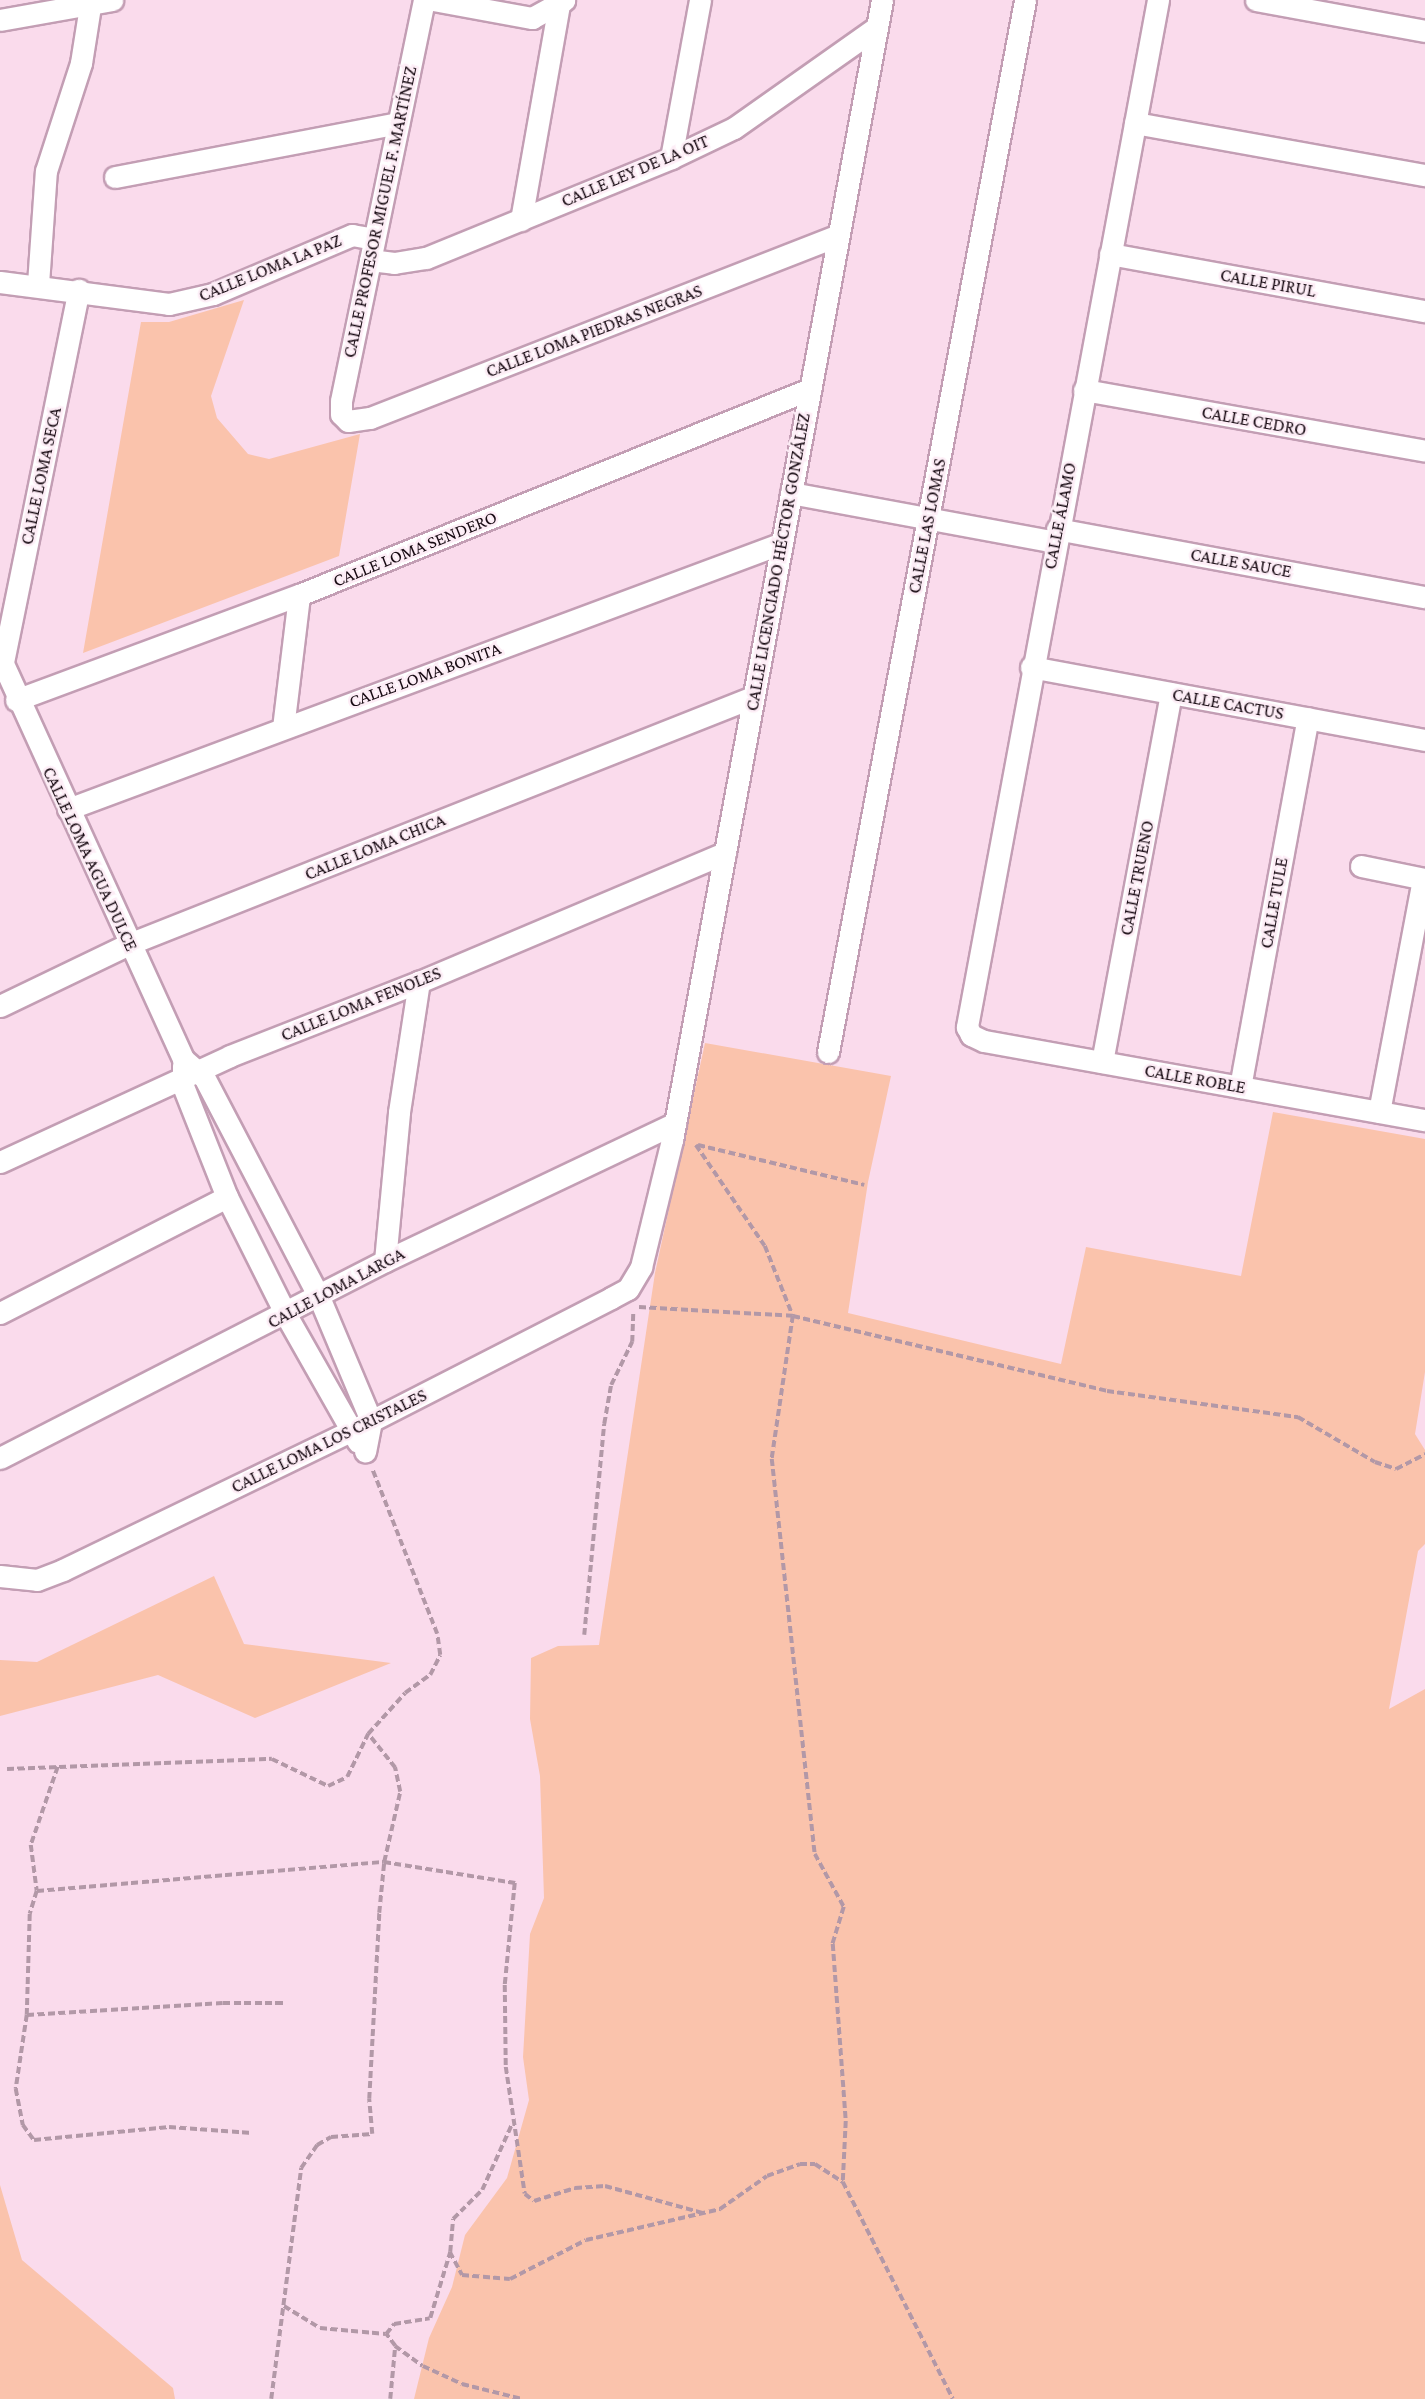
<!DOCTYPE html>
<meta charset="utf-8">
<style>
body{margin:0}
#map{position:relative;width:1425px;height:2399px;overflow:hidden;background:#fadbec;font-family:"Crimson Pro",serif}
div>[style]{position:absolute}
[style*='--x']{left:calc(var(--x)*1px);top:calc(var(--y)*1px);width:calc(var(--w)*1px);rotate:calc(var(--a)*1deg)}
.green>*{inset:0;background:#fac3ac}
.path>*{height:3.5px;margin-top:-1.75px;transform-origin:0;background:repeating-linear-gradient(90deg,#b298a7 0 7px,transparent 0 10.5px)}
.roads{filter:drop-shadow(2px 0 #c39eb4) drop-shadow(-2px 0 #c39eb4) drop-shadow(0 2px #c39eb4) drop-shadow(0 -2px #c39eb4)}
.minor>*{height:21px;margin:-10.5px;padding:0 10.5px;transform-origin:10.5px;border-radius:10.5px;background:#fff}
span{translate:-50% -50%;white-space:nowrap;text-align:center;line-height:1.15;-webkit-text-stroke:5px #fdedf6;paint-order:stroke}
.street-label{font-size:18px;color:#170a12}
</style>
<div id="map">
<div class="green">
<i style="clip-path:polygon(244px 300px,211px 396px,217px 418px,248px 454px,269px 459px,360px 434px,339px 556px,83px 653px,141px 322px,169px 322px)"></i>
<i style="clip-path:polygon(705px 1043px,891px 1076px,868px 1182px,848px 1313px,1061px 1364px,1086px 1247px,1241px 1276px,1273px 1112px,1425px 1139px,1425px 1372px,1415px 1434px,1425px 1450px,1425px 1544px,1418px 1551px,1389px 1709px,1425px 1689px,1425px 2399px,414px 2399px,429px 2338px,452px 2287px,465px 2235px,507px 2178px,529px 2100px,523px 2057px,530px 1934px,544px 1898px,540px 1776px,530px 1719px,531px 1658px,558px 1646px,599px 1645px,655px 1273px)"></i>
<i style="clip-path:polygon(214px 1576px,244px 1644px,391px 1663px,255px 1718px,158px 1675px,0 1716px,0 1660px,37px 1662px)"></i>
<i style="clip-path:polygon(0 2185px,22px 2260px,173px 2388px,175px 2399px,0 2399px)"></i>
</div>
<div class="path">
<i style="--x:696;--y:1145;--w:122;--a:55.7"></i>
<i style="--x:765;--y:1246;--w:75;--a:68.2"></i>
<i style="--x:793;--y:1316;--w:145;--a:98.4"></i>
<i style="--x:772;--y:1459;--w:397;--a:83.8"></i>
<i style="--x:815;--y:1854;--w:60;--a:61.3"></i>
<i style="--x:844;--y:1907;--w:39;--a:107"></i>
<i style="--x:833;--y:1944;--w:177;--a:85.8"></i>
<i style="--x:846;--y:2121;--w:61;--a:92.8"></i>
<i style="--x:698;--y:1145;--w:171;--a:13.5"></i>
<i style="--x:639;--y:1307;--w:154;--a:3.3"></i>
<i style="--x:793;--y:1316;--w:323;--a:13.4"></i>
<i style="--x:1107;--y:1391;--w:193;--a:7.8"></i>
<i style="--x:1298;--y:1417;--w:89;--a:30.3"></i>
<i style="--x:1375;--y:1462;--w:22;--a:18"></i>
<i style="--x:1396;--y:1469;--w:33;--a:-27"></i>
<i style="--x:584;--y:1635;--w:212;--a:-84.6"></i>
<i style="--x:604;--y:1424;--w:40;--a:-80"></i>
<i style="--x:611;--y:1385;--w:48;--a:-64"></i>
<i style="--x:632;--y:1342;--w:31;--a:-88"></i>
<i style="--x:58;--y:1767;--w:83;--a:109.1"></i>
<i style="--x:31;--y:1845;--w:46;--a:82.6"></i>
<i style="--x:37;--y:1891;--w:24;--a:107"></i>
<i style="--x:30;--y:1914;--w:101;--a:91.7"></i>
<i style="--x:27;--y:2015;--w:75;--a:98.5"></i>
<i style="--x:16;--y:2089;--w:37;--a:79"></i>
<i style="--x:23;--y:2125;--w:19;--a:54"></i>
<i style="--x:34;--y:2140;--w:136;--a:-5.5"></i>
<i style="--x:169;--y:2127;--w:83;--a:4.1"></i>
<i style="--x:7;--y:1769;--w:265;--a:-2.2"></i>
<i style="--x:272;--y:1759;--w:62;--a:25.7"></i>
<i style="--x:328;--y:1786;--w:21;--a:-25"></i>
<i style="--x:347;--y:1777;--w:48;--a:-64"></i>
<i style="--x:37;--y:1891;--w:348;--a:-4.8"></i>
<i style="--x:384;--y:1862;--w:133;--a:9.1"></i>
<i style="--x:515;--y:1883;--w:102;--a:95.6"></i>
<i style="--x:505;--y:1985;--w:82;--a:89.3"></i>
<i style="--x:506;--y:2067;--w:128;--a:81.5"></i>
<i style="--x:525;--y:2194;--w:11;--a:38"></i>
<i style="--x:534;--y:2201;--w:43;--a:-17.6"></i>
<i style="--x:575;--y:2188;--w:30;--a:-4"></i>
<i style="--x:605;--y:2186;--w:102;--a:15.4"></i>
<i style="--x:27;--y:2015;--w:196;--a:-3.5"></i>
<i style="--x:223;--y:2003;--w:63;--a:0"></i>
<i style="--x:450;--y:2252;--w:26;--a:62"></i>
<i style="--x:462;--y:2275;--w:48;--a:4.8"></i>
<i style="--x:510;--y:2279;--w:85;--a:-27.2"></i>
<i style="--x:586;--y:2240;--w:138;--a:-13"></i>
<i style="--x:720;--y:2209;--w:57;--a:-35.1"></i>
<i style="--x:767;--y:2176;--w:35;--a:-20"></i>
<i style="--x:800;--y:2164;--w:15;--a:0"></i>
<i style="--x:815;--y:2164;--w:33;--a:33"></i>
<i style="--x:843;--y:2182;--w:243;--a:63.1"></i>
<i style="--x:284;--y:2306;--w:42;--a:31.4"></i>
<i style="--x:320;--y:2328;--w:66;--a:5.2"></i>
<i style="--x:395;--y:2346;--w:34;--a:36"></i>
<i style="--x:423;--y:2366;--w:43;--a:24.8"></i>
<i style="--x:462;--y:2384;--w:62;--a:14"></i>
<i style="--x:271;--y:2399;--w:233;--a:-82.6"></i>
<i style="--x:301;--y:2168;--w:28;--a:-55"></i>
<i style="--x:317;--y:2145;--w:16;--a:-30"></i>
<i style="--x:331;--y:2137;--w:41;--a:-4.2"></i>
<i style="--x:372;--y:2134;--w:35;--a:-95"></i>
<i style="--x:369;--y:2099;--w:186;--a:-86.9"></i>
<i style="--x:379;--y:1913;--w:51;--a:-84.4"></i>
<i style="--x:384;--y:1862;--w:72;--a:-77.1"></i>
<i style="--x:400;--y:1792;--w:25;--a:-102"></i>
<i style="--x:395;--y:1768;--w:43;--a:-128.5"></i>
<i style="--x:368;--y:1734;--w:55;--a:-47.9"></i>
<i style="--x:405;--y:1693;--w:31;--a:-36"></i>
<i style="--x:430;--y:1675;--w:22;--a:-63"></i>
<i style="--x:440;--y:1655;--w:21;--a:-98"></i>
<i style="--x:437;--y:1634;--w:177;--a:-111.5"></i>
<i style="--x:390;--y:2399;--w:53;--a:-84.6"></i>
<i style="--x:395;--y:2346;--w:15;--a:-127"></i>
<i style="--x:386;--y:2334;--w:13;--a:-51"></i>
<i style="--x:394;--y:2324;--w:36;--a:-9"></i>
<i style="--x:430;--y:2318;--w:69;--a:-73.1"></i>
<i style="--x:450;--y:2252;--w:33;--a:-85"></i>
<i style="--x:453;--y:2219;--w:41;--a:-45"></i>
<i style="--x:482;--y:2190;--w:72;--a:-65.6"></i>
</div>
<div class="roads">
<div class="minor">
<i style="--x:424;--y:0;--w:409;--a:101.7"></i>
<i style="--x:341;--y:401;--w:13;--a:90"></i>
<i style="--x:341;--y:414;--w:10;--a:45"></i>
<i style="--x:348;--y:421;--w:22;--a:-8"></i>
<i style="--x:370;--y:418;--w:503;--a:-21.32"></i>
<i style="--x:433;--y:0;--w:101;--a:10.3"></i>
<i style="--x:532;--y:18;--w:37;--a:-29"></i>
<i style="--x:1158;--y:0;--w:1045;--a:100.54"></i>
<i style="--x:967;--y:1027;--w:9;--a:63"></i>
<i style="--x:971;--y:1035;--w:14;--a:25"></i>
<i style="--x:984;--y:1041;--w:448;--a:10.2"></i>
<i style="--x:1256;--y:0;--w:172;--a:10.4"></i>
<i style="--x:0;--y:20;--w:114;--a:-10.1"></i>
<i style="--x:1135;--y:123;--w:295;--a:10.2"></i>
<i style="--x:671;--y:158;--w:161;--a:-79.6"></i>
<i style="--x:115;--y:177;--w:288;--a:-10.8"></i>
<i style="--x:521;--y:220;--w:218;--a:-80"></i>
<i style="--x:1110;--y:254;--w:320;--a:10.3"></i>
<i style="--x:370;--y:260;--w:24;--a:7"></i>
<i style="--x:394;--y:263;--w:32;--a:-9"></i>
<i style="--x:426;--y:258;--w:265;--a:-22.2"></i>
<i style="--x:671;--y:158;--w:70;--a:-25.5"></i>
<i style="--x:734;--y:128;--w:175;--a:-35.2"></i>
<i style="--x:0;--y:282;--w:170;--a:7.4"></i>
<i style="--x:169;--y:304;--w:45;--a:-12.8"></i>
<i style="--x:213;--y:294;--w:151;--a:-23"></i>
<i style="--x:352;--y:235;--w:22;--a:10"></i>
<i style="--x:38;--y:284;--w:113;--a:-86"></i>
<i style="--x:46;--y:171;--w:114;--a:-72"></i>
<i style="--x:81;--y:63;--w:64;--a:-81"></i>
<i style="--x:1084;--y:390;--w:346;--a:10.1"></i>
<i style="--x:791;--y:493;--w:269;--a:10.5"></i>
<i style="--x:1057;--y:529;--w:374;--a:10.5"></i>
<i style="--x:0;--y:657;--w:442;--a:65.5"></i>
<i style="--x:183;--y:1059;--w:28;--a:41"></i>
<i style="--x:204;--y:1077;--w:248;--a:62.4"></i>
<i style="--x:319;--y:1297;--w:134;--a:67.2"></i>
<i style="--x:371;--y:1421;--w:31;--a:101"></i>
<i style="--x:3;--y:662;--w:380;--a:-78.5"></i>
<i style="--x:1031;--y:667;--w:401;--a:10.5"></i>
<i style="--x:16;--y:700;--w:302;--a:-20.4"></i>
<i style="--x:299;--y:595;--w:551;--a:-21.96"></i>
<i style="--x:283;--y:728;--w:134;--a:-83.1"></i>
<i style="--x:68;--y:809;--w:762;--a:-20.43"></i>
<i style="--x:1361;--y:866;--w:65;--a:11.5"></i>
<i style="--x:0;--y:1006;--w:143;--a:-25.7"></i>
<i style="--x:129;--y:944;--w:671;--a:-21.6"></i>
<i style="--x:828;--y:1052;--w:1070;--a:-79.39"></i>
<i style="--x:1102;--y:1062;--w:375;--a:-79.4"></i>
<i style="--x:183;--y:1065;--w:21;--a:90"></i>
<i style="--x:183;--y:1086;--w:119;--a:68.4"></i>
<i style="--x:227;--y:1197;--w:132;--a:63.4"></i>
<i style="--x:286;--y:1315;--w:146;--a:60.4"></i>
<i style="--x:1240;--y:1087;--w:375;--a:-79.6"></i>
<i style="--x:1379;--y:1112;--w:237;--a:-79.3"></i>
<i style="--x:0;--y:1162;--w:253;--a:-24.7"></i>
<i style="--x:230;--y:1056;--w:203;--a:-21.4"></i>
<i style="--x:419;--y:982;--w:332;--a:-22.9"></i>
<i style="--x:385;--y:1261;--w:150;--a:-84.6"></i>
<i style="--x:399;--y:1112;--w:132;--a:-81.3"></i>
<i style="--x:0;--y:1313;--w:255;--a:-27.1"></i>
<i style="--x:0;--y:1458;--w:432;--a:-27.1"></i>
<i style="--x:385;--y:1261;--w:321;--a:-25.4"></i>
<i style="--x:0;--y:1576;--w:37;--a:6"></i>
<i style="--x:37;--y:1580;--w:28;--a:-21"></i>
<i style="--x:63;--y:1570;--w:342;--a:-25.8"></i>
<i style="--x:371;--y:1421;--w:270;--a:-27.1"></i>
<i style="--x:611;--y:1298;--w:19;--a:-28"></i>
<i style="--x:628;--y:1289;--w:26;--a:-59"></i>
<i style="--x:641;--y:1267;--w:131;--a:-76.3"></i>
<i style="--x:672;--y:1140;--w:1159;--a:-79.56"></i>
</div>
</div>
<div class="street-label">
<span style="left:635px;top:171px;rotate:-23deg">CALLE LEY DE LA OIT</span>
<span style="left:380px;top:212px;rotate:-78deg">CALLE PROFESOR MIGUEL F. MARTÍNEZ</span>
<span style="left:270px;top:268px;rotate:-22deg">CALLE LOMA LA PAZ</span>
<span style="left:1268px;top:283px;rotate:10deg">CALLE PIRUL</span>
<span style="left:594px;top:331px;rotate:-21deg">CALLE LOMA PIEDRAS NEGRAS</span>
<span style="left:1254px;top:421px;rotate:10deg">CALLE CEDRO</span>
<span style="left:41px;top:476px;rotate:-78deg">CALLE LOMA SECA</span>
<span style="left:1060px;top:516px;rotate:-79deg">CALLE ÁLAMO</span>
<span style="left:927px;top:526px;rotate:-79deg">CALLE LAS LOMAS</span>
<span style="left:415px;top:549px;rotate:-22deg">CALLE LOMA SENDERO</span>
<span style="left:778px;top:562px;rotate:-80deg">CALLE LICENCIADO HÉCTOR GONZÁLEZ</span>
<span style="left:1241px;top:563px;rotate:10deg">CALLE SAUCE</span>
<span style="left:425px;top:675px;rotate:-20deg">CALLE LOMA BONITA</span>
<span style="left:1228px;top:704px;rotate:10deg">CALLE CACTUS</span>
<span style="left:375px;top:847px;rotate:-22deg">CALLE LOMA CHICA</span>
<span style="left:90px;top:859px;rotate:65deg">CALLE LOMA AGUA DULCE</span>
<span style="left:1137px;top:878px;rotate:-79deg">CALLE TRUENO</span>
<span style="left:1274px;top:903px;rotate:-80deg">CALLE TULE</span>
<span style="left:361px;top:1004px;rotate:-22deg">CALLE LOMA FENOLES</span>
<span style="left:1195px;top:1079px;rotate:10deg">CALLE ROBLE</span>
<span style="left:336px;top:1288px;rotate:-28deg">CALLE LOMA LARGA</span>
<span style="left:329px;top:1441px;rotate:-26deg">CALLE LOMA LOS CRISTALES</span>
</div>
</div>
